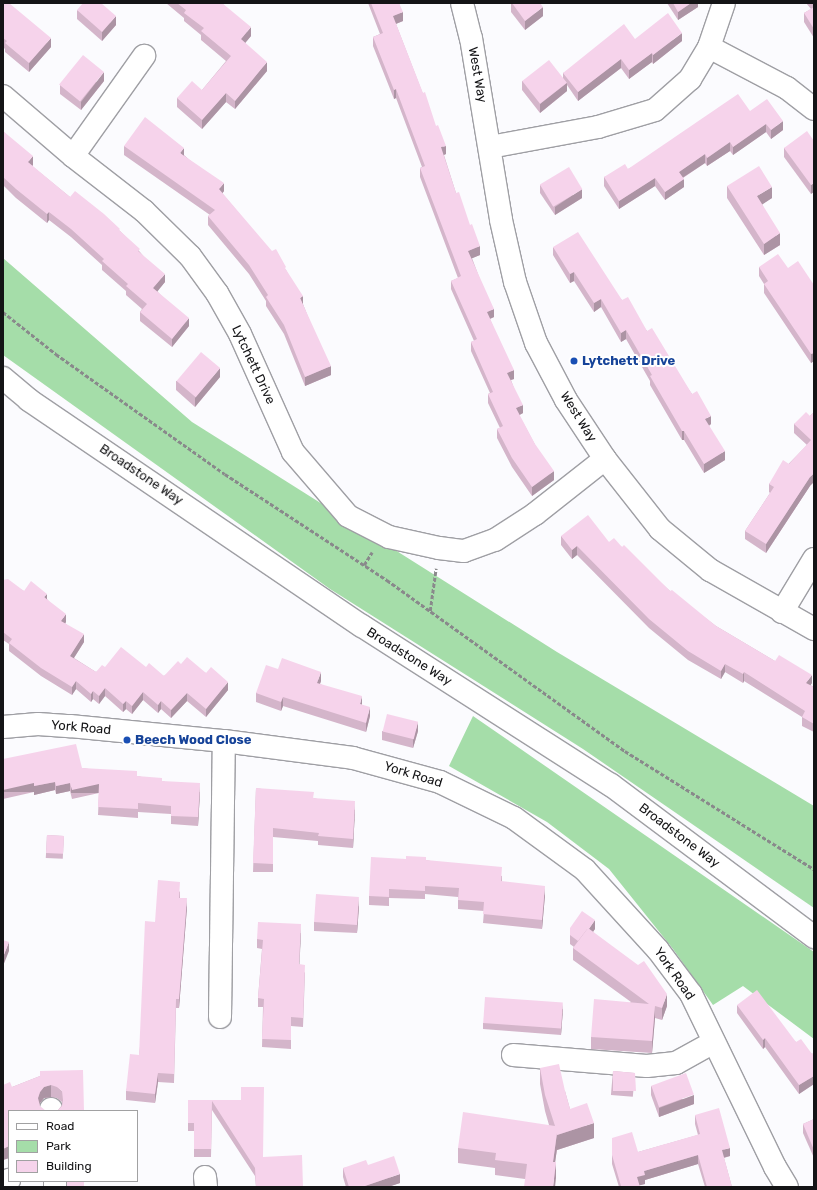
<!DOCTYPE html>
<style>
body{margin:0}
#map{position:relative;width:817px;height:1190px;overflow:hidden;background:#fbfbfe;font-family:Rubik,sans-serif}
div>[style]{position:absolute}
[style*='--x']{left:calc(var(--x)*1px);top:calc(var(--y)*1px);width:calc(var(--w)*1px);rotate:calc(var(--a)*1deg)}
.green>*{inset:0;background:#a5dda9}
.path>*{height:2.5px;margin-top:-1.25px;transform-origin:0;background:repeating-linear-gradient(90deg,#89898b 0 4px,transparent 0 6px)}
.roads{filter:drop-shadow(1px 0 #9f9fa4) drop-shadow(-1px 0 #9f9fa4) drop-shadow(0 1px #9f9fa4) drop-shadow(0 -1px #9f9fa4)}
.minor>*{height:22px;margin:-11px;padding:0 11px;transform-origin:11px;border-radius:11px;background:#fff}
.wall>*{inset:0;background:#d4b5ca;transform-origin:0 0}
.shaded-wall>*{inset:0;background:#ac94a4;transform-origin:0 0}
.building>*{inset:0;background:#f6d3eb;transform-origin:0 0}
.dots>*{width:11px;height:11px;translate:-50% -50%;box-sizing:border-box;border:2px solid #fff;border-radius:50%}
span{translate:-50% -50%;white-space:nowrap;text-align:center;line-height:1.15;-webkit-text-stroke:4px #fff;paint-order:stroke}
.street-label{font-size:13px;color:#141416}
.transit-label{font-size:13px;color:#164399;font-weight:700}
.left{translate:0 -50%;text-align:left}
.frame{position:absolute;inset:0;border:4px solid #141416;pointer-events:none}
.legend{position:absolute;left:8px;top:1110px;width:130px;height:72px;box-sizing:border-box;background:#fff;border:1px solid #a1a1a2;margin:0;padding:5px 7px;list-style:none;font-size:12px;color:#141416}
.legend li{display:flex;align-items:center;gap:8px;height:20px}
.legend b{width:20px;border:1px solid #a1a1a2}
</style>
<div id="map">
<div class="green">
<i style="clip-path:polygon(3px 258px,192px 422px,557px 652px,814px 806px,814px 908px,583px 749px,330px 589px,3px 355px)"></i>
<i style="clip-path:polygon(473px 716px,814px 952px,814px 1039px,743px 986px,713px 1005px,673px 949px,609px 869px,547px 822px,449px 766px)"></i>
</div>
<div class="path">
<i style="--x:3;--y:312;--w:68;--a:38.4"></i>
<i style="--x:56;--y:354;--w:207;--a:35.4"></i>
<i style="--x:225;--y:474;--w:194;--a:33.2"></i>
<i style="--x:387;--y:580;--w:293;--a:35.7"></i>
<i style="--x:625;--y:751;--w:223;--a:32"></i>
<i style="--x:364;--y:565;--w:15;--a:-58"></i>
<i style="--x:430;--y:611;--w:43;--a:-82.1"></i>
</div>
<div class="roads">
<div class="minor">
<i style="--x:462;--y:3;--w:36;--a:76"></i>
<i style="--x:471;--y:38;--w:184;--a:80.6"></i>
<i style="--x:501;--y:220;--w:64;--a:77.3"></i>
<i style="--x:515;--y:282;--w:65;--a:71"></i>
<i style="--x:536;--y:343;--w:64;--a:62.2"></i>
<i style="--x:566;--y:400;--w:71;--a:56.5"></i>
<i style="--x:605;--y:459;--w:89;--a:51.8"></i>
<i style="--x:660;--y:529;--w:65;--a:39.4"></i>
<i style="--x:710;--y:570;--w:120;--a:29.6"></i>
<i style="--x:709;--y:47;--w:88;--a:27.7"></i>
<i style="--x:787;--y:88;--w:34;--a:38"></i>
<i style="--x:3;--y:96;--w:92;--a:40.6"></i>
<i style="--x:73;--y:156;--w:90;--a:37.8"></i>
<i style="--x:144;--y:211;--w:64;--a:44.4"></i>
<i style="--x:190;--y:256;--w:46;--a:53.9"></i>
<i style="--x:217;--y:293;--w:47;--a:60.7"></i>
<i style="--x:240;--y:334;--w:129;--a:65.8"></i>
<i style="--x:293;--y:452;--w:84;--a:49.3"></i>
<i style="--x:348;--y:516;--w:46;--a:27.1"></i>
<i style="--x:389;--y:537;--w:51;--a:12.4"></i>
<i style="--x:439;--y:548;--w:25;--a:7"></i>
<i style="--x:464;--y:551;--w:33;--a:-20"></i>
<i style="--x:495;--y:540;--w:48;--a:-33"></i>
<i style="--x:535;--y:514;--w:89;--a:-38.2"></i>
<i style="--x:490;--y:147;--w:110;--a:-10.5"></i>
<i style="--x:598;--y:127;--w:59;--a:-16.6"></i>
<i style="--x:655;--y:110;--w:47;--a:-41.5"></i>
<i style="--x:690;--y:79;--w:37;--a:-59"></i>
<i style="--x:709;--y:47;--w:46;--a:-71.2"></i>
<i style="--x:73;--y:156;--w:123;--a:-54.6"></i>
<i style="--x:3;--y:378;--w:34;--a:40"></i>
<i style="--x:29;--y:400;--w:402;--a:34.2"></i>
<i style="--x:362;--y:626;--w:295;--a:32.6"></i>
<i style="--x:611;--y:785;--w:254;--a:36.8"></i>
<i style="--x:782;--y:612;--w:62;--a:-58.9"></i>
<i style="--x:3;--y:727;--w:35;--a:-5"></i>
<i style="--x:38;--y:724;--w:32;--a:4"></i>
<i style="--x:70;--y:726;--w:155;--a:5.6"></i>
<i style="--x:224;--y:741;--w:130;--a:7.5"></i>
<i style="--x:353;--y:758;--w:90;--a:15.4"></i>
<i style="--x:440;--y:782;--w:82;--a:25.9"></i>
<i style="--x:514;--y:818;--w:88;--a:36.2"></i>
<i style="--x:585;--y:870;--w:108;--a:47.6"></i>
<i style="--x:658;--y:950;--w:55;--a:53.1"></i>
<i style="--x:691;--y:994;--w:192;--a:64.1"></i>
<i style="--x:775;--y:1167;--w:23;--a:59"></i>
<i style="--x:220;--y:1017;--w:276;--a:-89.2"></i>
<i style="--x:513;--y:1055;--w:134;--a:4.7"></i>
<i style="--x:647;--y:1066;--w:29;--a:-6"></i>
<i style="--x:676;--y:1063;--w:43;--a:-28.9"></i>
<i style="--x:51;--y:1109;--w:2;--a:90"></i>
<i style="--x:205;--y:1177;--w:10;--a:84"></i>
<i style="--x:55;--y:1181;--w:6;--a:90"></i>
<i style="--x:3;--y:1183;--w:7;--a:-27"></i>
</div>
</div>
<div class="wall">
<i style="clip-path:polygon(3px 3px,51px 47px,29px 72px,5px 52px,5px 49px,3px 47px)"></i>
<i style="clip-path:polygon(166px 3px,222px 3px,251px 36px,245px 43px,267px 71px,235px 109px,226px 102px,202px 129px,177px 107px,177px 98px,202px 90px,226px 61px,201px 40px,201px 35px,184px 21px,184px 18px)"></i>
<i style="clip-path:polygon(368px 3px,399px 3px,403px 21px,396px 24px,446px 154px,444px 155px,456px 193px,480px 255px,472px 258px,494px 317px,490px 319px,514px 379px,511px 380px,523px 413px,519px 415px,554px 480px,532px 496px,512px 467px,497px 438px,497px 429px,500px 428px,488px 403px,488px 394px,490px 393px,471px 351px,471px 342px,474px 341px,451px 289px,451px 281px,458px 278px,420px 177px,420px 168px,422px 167px,396px 98px,394px 99px,373px 46px,373px 37px,380px 34px)"></i>
<i style="clip-path:polygon(511px 3px,543px 16px,525px 30px,511px 12px)"></i>
<i style="clip-path:polygon(667px 3px,698px 3px,698px 7px,678px 20px)"></i>
<i style="clip-path:polygon(806px 3px,814px 3px,814px 38px,804px 22px,804px 13px,811px 9px)"></i>
<i style="clip-path:polygon(77px 10px,116px 25px,102px 41px,77px 19px)"></i>
<i style="clip-path:polygon(635px 39px,682px 41px,653px 64px,652px 62px,629px 79px,621px 68px,578px 101px,567px 85px,567px 91px,540px 113px,522px 90px,522px 81px,563px 79px,563px 73px)"></i>
<i style="clip-path:polygon(104px 81px,81px 110px,60px 94px,60px 85px)"></i>
<i style="clip-path:polygon(750px 111px,783px 130px,771px 139px,766px 132px,733px 155px,730px 151px,707px 166px,705px 163px,683px 178px,684px 187px,665px 200px,655px 186px,619px 209px,604px 186px,604px 177px,628px 169px)"></i>
<i style="clip-path:polygon(3px 131px,33px 165px,32px 166px,70px 197px,120px 231px,140px 252px,165px 282px,157px 291px,189px 326px,172px 347px,140px 321px,140px 312px,142px 309px,126px 295px,126px 291px,102px 270px,102px 265px,71px 237px,49px 220px,47px 223px,16px 198px,3px 185px)"></i>
<i style="clip-path:polygon(814px 141px,811px 194px,784px 157px,784px 148px)"></i>
<i style="clip-path:polygon(124px 146px,184px 155px,224px 191px,222px 193px,286px 270px,303px 304px,331px 375px,305px 386px,284px 334px,266px 306px,266px 301px,249px 274px,208px 225px,208px 216px,210px 215px,124px 155px)"></i>
<i style="clip-path:polygon(540px 185px,582px 198px,555px 215px,540px 193px)"></i>
<i style="clip-path:polygon(727px 186px,772px 198px,762px 204px,780px 245px,764px 255px,727px 198px)"></i>
<i style="clip-path:polygon(553px 247px,622px 300px,647px 331px,692px 394px,711px 424px,709px 426px,725px 460px,704px 473px,684px 440px,682px 440px,650px 385px,650px 381px,626px 339px,621px 342px,601px 307px,594px 312px,574px 281px,570px 283px,553px 255px)"></i>
<i style="clip-path:polygon(759px 267px,788px 268px,814px 285px,814px 361px,811px 363px,764px 293px,764px 284px,759px 276px)"></i>
<i style="clip-path:polygon(220px 377px,195px 407px,176px 390px,176px 381px)"></i>
<i style="clip-path:polygon(814px 412px,810px 486px,766px 553px,745px 539px,745px 531px,770px 493px,769px 492px,769px 484px,807px 445px,794px 433px,794px 424px,810px 416px)"></i>
<i style="clip-path:polygon(561px 536px,609px 542px,622px 547px,670px 591px,716px 626px,812px 683px,810px 685px,814px 687px,814px 732px,802px 726px,802px 717px,744px 681px,743px 683px,725px 672px,721px 679px,688px 660px,649px 628px,577px 555px,572px 559px,561px 545px)"></i>
<i style="clip-path:polygon(3px 580px,24px 591px,47px 599px,66px 622px,65px 623px,84px 642px,74px 658px,96px 672px,105px 667px,146px 667px,164px 676px,181px 664px,206px 673px,228px 690px,206px 717px,187px 701px,171px 718px,161px 709px,158px 713px,143px 700px,132px 714px,126px 709px,123px 712px,105px 696px,99px 704px,93px 699px,91px 702px,76px 689px,72px 695px,41px 676px,9px 651px,9px 644px,3px 640px)"></i>
<i style="clip-path:polygon(278px 669px,321px 681px,320px 684px,362px 705px,370px 716px,366px 732px,283px 706px,281px 711px,256px 702px,256px 693px)"></i>
<i style="clip-path:polygon(382px 731px,418px 731px,413px 748px,382px 740px)"></i>
<i style="clip-path:polygon(3px 759px,82px 768px,137px 776px,162px 781px,200px 792px,198px 826px,171px 824px,171px 814px,138px 812px,138px 818px,98px 815px,99px 793px,72px 799px,70px 791px,56px 794px,55px 790px,34px 795px,34px 792px,3px 799px)"></i>
<i style="clip-path:polygon(256px 788px,314px 798px,355px 810px,353px 848px,318px 845px,318px 841px,273px 837px,273px 872px,253px 872px)"></i>
<i style="left:47px;top:835px;width:17px;height:23px;rotate:3deg"></i>
<i style="clip-path:polygon(406px 859px,426px 860px,502px 876px,502px 882px,545px 895px,542px 929px,483px 923px,484px 911px,458px 909px,458px 897px,425px 894px,425px 899px,389px 898px,389px 906px,369px 905px,369px 896px)"></i>
<i style="clip-path:polygon(180px 891px,180px 898px,187px 907px,179px 1008px,176px 1008px,174px 1083px,158px 1082px,155px 1103px,126px 1100px,126px 1091px,139px 1055px,155px 922px)"></i>
<i style="clip-path:polygon(359px 906px,357px 933px,314px 931px,314px 922px)"></i>
<i style="clip-path:polygon(570px 928px,595px 929px,593px 932px,667px 1006px,662px 1020px,655px 1018px,652px 1053px,591px 1049px,591px 1037px,631px 1002px,573px 960px,573px 948px,574px 947px,570px 944px)"></i>
<i style="clip-path:polygon(301px 933px,299px 964px,305px 973px,303px 1027px,291px 1026px,291px 1049px,262px 1047px,263px 1007px,258px 1007px,258px 998px,262px 949px,257px 948px,257px 939px)"></i>
<i style="clip-path:polygon(737px 1005px,796px 1042px,812px 1054px,814px 1053px,814px 1084px,799px 1094px,765px 1047px,763px 1049px,737px 1013px)"></i>
<i style="clip-path:polygon(563px 1009px,561px 1035px,483px 1029px,483px 1023px)"></i>
<i style="clip-path:polygon(540px 1068px,565px 1091px,570px 1109px,594px 1138px,557px 1150px,557px 1149px,555px 1162px,556px 1178px,525px 1179px,495px 1175px,495px 1168px,458px 1163px,458px 1148px,549px 1125px,545px 1111px,540px 1084px)"></i>
<i style="clip-path:polygon(40px 1071px,84px 1111px,58px 1110px,62px 1105px,62px 1102px,57px 1098px,51px 1097px,44px 1098px,40px 1103px,9px 1158px,3px 1160px,3px 1085px,12px 1087px,40px 1076px)"></i>
<i style="left:613px;top:1071px;width:22px;height:24px;rotate:5deg"></i>
<i style="clip-path:polygon(651px 1086px,694px 1104px,659px 1117px,651px 1095px)"></i>
<i style="clip-path:polygon(188px 1100px,241px 1100px,263px 1157px,303px 1187px,256px 1187px,255px 1176px,212px 1110px,211px 1157px,194px 1157px,194px 1131px,188px 1131px)"></i>
<i style="clip-path:polygon(695px 1115px,730px 1156px,724px 1158px,732px 1187px,705px 1187px,698px 1164px,645px 1180px,645px 1184px,640px 1185px,619px 1187px,612px 1164px,612px 1138px,638px 1152px,698px 1135px,695px 1124px)"></i>
<i style="clip-path:polygon(814px 1119px,814px 1158px,803px 1133px,803px 1124px)"></i>
<i style="clip-path:polygon(368px 1165px,400px 1183px,388px 1187px,346px 1187px,343px 1177px,343px 1168px)"></i>
</div>
<div class="shaded-wall">
<i style="clip-path:polygon(691px 3px,698px 3px,698px 7px,678px 20px,678px 12px)"></i>
<i style="clip-path:polygon(543px 7px,543px 16px,525px 30px,525px 21px)"></i>
<i style="clip-path:polygon(403px 12px,403px 21px,393px 25px,393px 16px)"></i>
<i style="clip-path:polygon(116px 16px,116px 25px,102px 41px,102px 32px)"></i>
<i style="clip-path:polygon(251px 27px,251px 36px,241px 48px,241px 39px)"></i>
<i style="clip-path:polygon(682px 33px,682px 41px,653px 64px,653px 55px)"></i>
<i style="clip-path:polygon(51px 38px,51px 47px,29px 72px,29px 63px)"></i>
<i style="clip-path:polygon(652px 53px,652px 62px,629px 79px,629px 70px)"></i>
<i style="clip-path:polygon(621px 59px,621px 68px,578px 101px,578px 92px)"></i>
<i style="clip-path:polygon(267px 62px,267px 71px,235px 109px,235px 101px)"></i>
<i style="clip-path:polygon(104px 72px,104px 81px,81px 110px,81px 102px)"></i>
<i style="clip-path:polygon(567px 83px,567px 91px,540px 113px,540px 104px)"></i>
<i style="clip-path:polygon(396px 89px,396px 98px,394px 99px,394px 90px)"></i>
<i style="clip-path:polygon(226px 93px,226px 102px,202px 129px,202px 120px)"></i>
<i style="clip-path:polygon(783px 121px,783px 130px,771px 139px,771px 130px)"></i>
<i style="clip-path:polygon(766px 124px,766px 132px,733px 155px,733px 147px)"></i>
<i style="clip-path:polygon(730px 142px,730px 151px,707px 166px,707px 158px)"></i>
<i style="clip-path:polygon(446px 146px,446px 154px,441px 156px,441px 147px)"></i>
<i style="clip-path:polygon(184px 148px,184px 157px,180px 153px)"></i>
<i style="clip-path:polygon(705px 154px,705px 163px,679px 180px,679px 172px)"></i>
<i style="clip-path:polygon(33px 156px,33px 165px,28px 171px,28px 162px)"></i>
<i style="clip-path:polygon(655px 178px,655px 186px,619px 209px,619px 201px)"></i>
<i style="clip-path:polygon(684px 179px,684px 187px,665px 200px,665px 192px)"></i>
<i style="clip-path:polygon(224px 183px,224px 191px,219px 198px,219px 189px)"></i>
<i style="clip-path:polygon(814px 183px,814px 192px,811px 194px,811px 185px)"></i>
<i style="clip-path:polygon(772px 187px,772px 198px,757px 208px,757px 196px)"></i>
<i style="clip-path:polygon(582px 189px,582px 198px,555px 215px,555px 207px)"></i>
<i style="clip-path:polygon(49px 212px,49px 220px,47px 223px,47px 214px)"></i>
<i style="clip-path:polygon(780px 233px,780px 245px,764px 255px,764px 244px)"></i>
<i style="clip-path:polygon(480px 246px,480px 255px,468px 260px,468px 251px)"></i>
<i style="clip-path:polygon(574px 272px,574px 281px,570px 283px,570px 274px)"></i>
<i style="clip-path:polygon(165px 274px,165px 282px,153px 297px,153px 288px)"></i>
<i style="clip-path:polygon(303px 296px,303px 305px,300px 298px)"></i>
<i style="clip-path:polygon(601px 299px,601px 307px,594px 312px,594px 303px)"></i>
<i style="clip-path:polygon(494px 309px,494px 317px,487px 320px,487px 312px)"></i>
<i style="clip-path:polygon(189px 318px,189px 326px,172px 347px,172px 339px)"></i>
<i style="clip-path:polygon(626px 330px,626px 339px,621px 342px,621px 333px)"></i>
<i style="clip-path:polygon(814px 353px,814px 361px,811px 363px,811px 354px)"></i>
<i style="clip-path:polygon(331px 366px,331px 375px,305px 386px,305px 377px)"></i>
<i style="clip-path:polygon(220px 368px,220px 377px,195px 407px,195px 398px)"></i>
<i style="clip-path:polygon(514px 370px,514px 379px,507px 381px,507px 373px)"></i>
<i style="clip-path:polygon(523px 405px,523px 413px,516px 417px,516px 408px)"></i>
<i style="clip-path:polygon(711px 416px,711px 424px,705px 428px,705px 419px)"></i>
<i style="left:682px;top:431px;width:2px;height:9px"></i>
<i style="clip-path:polygon(725px 451px,725px 460px,704px 473px,704px 464px)"></i>
<i style="clip-path:polygon(554px 471px,554px 480px,532px 496px,532px 487px)"></i>
<i style="clip-path:polygon(814px 473px,814px 482px,810px 486px,766px 553px,766px 544px,810px 477px)"></i>
<i style="clip-path:polygon(577px 546px,577px 555px,572px 559px,572px 550px)"></i>
<i style="clip-path:polygon(47px 594px,47px 602px,44px 597px)"></i>
<i style="clip-path:polygon(66px 614px,66px 622px,61px 629px,61px 621px)"></i>
<i style="clip-path:polygon(84px 634px,84px 642px,70px 664px,70px 656px)"></i>
<i style="clip-path:polygon(725px 664px,725px 672px,721px 679px,721px 671px)"></i>
<i style="clip-path:polygon(321px 672px,321px 681px,317px 692px,317px 683px)"></i>
<i style="clip-path:polygon(744px 672px,744px 681px,743px 683px,743px 674px)"></i>
<i style="clip-path:polygon(812px 675px,812px 683px,806px 692px,806px 683px)"></i>
<i style="clip-path:polygon(76px 681px,76px 689px,72px 695px,72px 687px)"></i>
<i style="clip-path:polygon(228px 682px,228px 690px,206px 717px,206px 709px)"></i>
<i style="clip-path:polygon(105px 688px,105px 696px,99px 704px,99px 696px)"></i>
<i style="clip-path:polygon(93px 691px,93px 699px,91px 702px,91px 694px)"></i>
<i style="clip-path:polygon(143px 692px,143px 700px,132px 714px,132px 706px)"></i>
<i style="clip-path:polygon(187px 693px,187px 701px,171px 718px,171px 710px)"></i>
<i style="clip-path:polygon(362px 696px,362px 705px,360px 704px)"></i>
<i style="clip-path:polygon(283px 697px,283px 706px,281px 711px,281px 702px)"></i>
<i style="clip-path:polygon(126px 701px,126px 709px,123px 712px,123px 704px)"></i>
<i style="clip-path:polygon(161px 701px,161px 709px,158px 713px,158px 705px)"></i>
<i style="clip-path:polygon(370px 707px,370px 716px,366px 732px,366px 723px)"></i>
<i style="clip-path:polygon(418px 722px,418px 731px,413px 748px,413px 740px)"></i>
<i style="clip-path:polygon(55px 782px,55px 790px,34px 795px,34px 786px)"></i>
<i style="left:34px;top:783px;width:9px;height:32px;rotate:90deg"></i>
<i style="clip-path:polygon(70px 783px,70px 791px,56px 794px,56px 786px)"></i>
<i style="clip-path:polygon(200px 783px,200px 792px,198px 826px,198px 817px)"></i>
<i style="left:99px;top:784px;width:9px;height:28px;rotate:90deg"></i>
<i style="clip-path:polygon(355px 801px,355px 810px,353px 848px,353px 839px)"></i>
<i style="clip-path:polygon(545px 886px,545px 895px,542px 929px,542px 920px)"></i>
<i style="clip-path:polygon(359px 897px,359px 906px,357px 933px,357px 925px)"></i>
<i style="clip-path:polygon(187px 898px,187px 907px,179px 1008px,179px 999px)"></i>
<i style="clip-path:polygon(595px 920px,595px 929px,579px 951px,579px 942px)"></i>
<i style="clip-path:polygon(301px 924px,301px 933px,299px 973px,299px 964px)"></i>
<i style="clip-path:polygon(9px 942px,9px 951px,3px 966px,3px 957px)"></i>
<i style="clip-path:polygon(667px 994px,667px 1006px,662px 1020px,662px 1008px)"></i>
<i style="clip-path:polygon(563px 1003px,563px 1009px,561px 1035px,561px 1029px)"></i>
<i style="clip-path:polygon(655px 1006px,655px 1018px,652px 1053px,652px 1041px)"></i>
<i style="clip-path:polygon(765px 1038px,765px 1047px,763px 1049px,763px 1040px)"></i>
<i style="clip-path:polygon(158px 1073px,158px 1082px,155px 1103px,155px 1094px)"></i>
<i style="clip-path:polygon(814px 1076px,814px 1084px,799px 1094px,799px 1085px)"></i>
<i style="clip-path:polygon(51px 1085px,51px 1097px,44px 1098px,40px 1103px,38px 1109px,38px 1098px,40px 1092px,44px 1087px)"></i>
<i style="clip-path:polygon(694px 1095px,694px 1104px,659px 1117px,659px 1108px)"></i>
<i style="clip-path:polygon(594px 1123px,594px 1138px,557px 1150px,557px 1135px)"></i>
<i style="clip-path:polygon(557px 1133px,557px 1149px,553px 1177px,553px 1162px)"></i>
<i style="clip-path:polygon(9px 1146px,9px 1158px,3px 1160px,3px 1149px)"></i>
<i style="clip-path:polygon(730px 1148px,730px 1156px,722px 1158px,722px 1150px)"></i>
<i style="clip-path:polygon(698px 1155px,698px 1164px,645px 1180px,645px 1184px,637px 1186px,637px 1177px,644px 1171px)"></i>
<i style="clip-path:polygon(556px 1162px,556px 1178px,555px 1187px,553px 1187px)"></i>
<i style="clip-path:polygon(400px 1174px,400px 1183px,388px 1187px,362px 1187px)"></i>
</div>
<div class="building">
<i style="clip-path:polygon(3px 3px,9px 3px,51px 38px,29px 63px,5px 43px,7px 41px,3px 38px)"></i>
<i style="clip-path:polygon(83px 3px,101px 3px,116px 16px,102px 32px,77px 10px)"></i>
<i style="clip-path:polygon(177px 3px,222px 3px,251px 27px,241px 39px,267px 62px,235px 101px,226px 93px,202px 120px,177px 98px,192px 81px,202px 90px,231px 56px,201px 31px,204px 28px,184px 13px,186px 10px)"></i>
<i style="clip-path:polygon(371px 3px,399px 3px,403px 12px,393px 16px,423px 93px,425px 92px,436px 126px,438px 125px,446px 146px,441px 147px,456px 193px,459px 192px,470px 225px,472px 224px,480px 246px,468px 251px,494px 309px,487px 312px,514px 370px,507px 373px,523px 405px,516px 408px,535px 444px,554px 471px,532px 487px,512px 458px,497px 429px,503px 426px,488px 394px,493px 392px,471px 342px,477px 339px,451px 281px,461px 276px,420px 168px,425px 166px,396px 89px,394px 90px,373px 37px,383px 33px)"></i>
<i style="clip-path:polygon(512px 3px,540px 3px,543px 7px,525px 21px)"></i>
<i style="clip-path:polygon(673px 3px,691px 3px,678px 12px)"></i>
<i style="clip-path:polygon(814px 7px,814px 29px,804px 13px)"></i>
<i style="clip-path:polygon(668px 13px,682px 33px,653px 55px,652px 53px,629px 70px,621px 59px,578px 92px,563px 73px,624px 24px,635px 39px)"></i>
<i style="left:83px;top:55px;width:27px;height:38px;rotate:39deg"></i>
<i style="left:549px;top:60px;width:29px;height:34px;rotate:52deg"></i>
<i style="clip-path:polygon(738px 94px,750px 111px,767px 99px,783px 121px,771px 130px,766px 124px,733px 147px,730px 142px,707px 158px,705px 154px,679px 172px,684px 179px,665px 192px,655px 178px,619px 201px,604px 177px,625px 164px,628px 169px)"></i>
<i style="clip-path:polygon(145px 117px,184px 148px,180px 153px,224px 183px,219px 189px,272px 251px,276px 249px,286px 267px,285px 268px,303px 296px,300px 298px,331px 366px,305px 377px,284px 325px,266px 297px,268px 295px,249px 265px,208px 216px,215px 210px,124px 146px)"></i>
<i style="clip-path:polygon(3px 131px,33px 156px,28px 162px,70px 197px,75px 191px,104px 214px,120px 229px,119px 230px,140px 249px,138px 251px,165px 274px,153px 288px,189px 318px,172px 339px,140px 312px,147px 304px,126px 286px,128px 284px,102px 261px,104px 259px,71px 229px,49px 212px,47px 214px,16px 189px,3px 177px)"></i>
<i style="clip-path:polygon(807px 131px,814px 141px,814px 183px,811px 185px,784px 148px)"></i>
<i style="clip-path:polygon(759px 166px,772px 187px,757px 196px,780px 233px,764px 244px,727px 186px)"></i>
<i style="left:569px;top:167px;width:26px;height:34px;rotate:59deg"></i>
<i style="clip-path:polygon(578px 232px,622px 300px,628px 297px,647px 331px,652px 328px,692px 394px,697px 391px,711px 416px,705px 419px,725px 451px,704px 464px,684px 431px,682px 431px,650px 376px,652px 375px,626px 330px,621px 333px,601px 299px,594px 303px,574px 272px,570px 274px,553px 247px)"></i>
<i style="clip-path:polygon(778px 254px,788px 268px,798px 261px,814px 285px,814px 353px,811px 354px,764px 284px,768px 281px,759px 267px)"></i>
<i style="left:201px;top:352px;width:25px;height:38px;rotate:40deg"></i>
<i style="clip-path:polygon(806px 412px,810px 416px,814px 412px,814px 473px,810px 477px,766px 544px,745px 531px,774px 487px,769px 484px,783px 460px,789px 464px,811px 440px,794px 424px)"></i>
<i style="clip-path:polygon(588px 515px,609px 542px,614px 538px,622px 547px,624px 545px,670px 591px,672px 590px,716px 626px,775px 661px,779px 655px,812px 675px,806px 683px,814px 687px,814px 724px,802px 717px,805px 711px,744px 672px,743px 674px,725px 664px,721px 671px,688px 651px,649px 619px,577px 546px,572px 550px,561px 536px)"></i>
<i style="clip-path:polygon(8px 579px,24px 591px,31px 581px,47px 594px,44px 597px,66px 614px,61px 621px,84px 634px,70px 656px,96px 672px,102px 665px,105px 667px,121px 647px,146px 667px,149px 663px,164px 676px,178px 661px,181px 664px,187px 657px,206px 673px,211px 667px,228px 682px,206px 709px,187px 693px,171px 710px,161px 701px,158px 705px,143px 692px,132px 706px,126px 701px,123px 704px,105px 688px,99px 696px,93px 691px,91px 694px,76px 681px,72px 687px,41px 668px,9px 643px,12px 639px,3px 632px,3px 580px)"></i>
<i style="clip-path:polygon(282px 658px,321px 672px,317px 683px,362px 696px,360px 704px,370px 707px,366px 723px,283px 697px,281px 702px,256px 693px,266px 665px,278px 669px)"></i>
<i style="left:387px;top:714px;width:32px;height:18px;rotate:14deg"></i>
<i style="clip-path:polygon(76px 744px,82px 768px,137px 771px,137px 776px,162px 778px,162px 781px,200px 783px,198px 817px,171px 816px,171px 806px,138px 803px,138px 809px,98px 807px,99px 784px,72px 790px,70px 783px,56px 786px,55px 782px,34px 786px,34px 783px,3px 790px,3px 759px)"></i>
<i style="clip-path:polygon(256px 788px,314px 792px,313px 798px,355px 801px,353px 839px,318px 836px,319px 833px,273px 828px,273px 864px,253px 863px)"></i>
<i style="left:47px;top:835px;width:17px;height:18px;rotate:3deg"></i>
<i style="clip-path:polygon(406px 856px,426px 857px,426px 860px,502px 867px,501px 881px,545px 886px,542px 920px,483px 914px,484px 902px,458px 900px,459px 888px,425px 886px,425px 891px,389px 889px,389px 897px,369px 896px,371px 857px,406px 859px)"></i>
<i style="clip-path:polygon(158px 880px,180px 882px,179px 898px,187px 898px,179px 999px,176px 999px,174px 1074px,158px 1073px,155px 1094px,126px 1091px,130px 1054px,139px 1055px,145px 921px,155px 922px)"></i>
<i style="left:316px;top:894px;width:43px;height:28px;rotate:4deg"></i>
<i style="clip-path:polygon(582px 911px,595px 920px,589px 929px,588px 928px,578px 941px,570px 935px,570px 928px)"></i>
<i style="clip-path:polygon(258px 922px,301px 924px,299px 964px,305px 965px,303px 1018px,291px 1017px,291px 1040px,262px 1039px,264px 999px,258px 998px,263px 940px,257px 939px)"></i>
<i style="clip-path:polygon(588px 928px,638px 965px,644px 961px,667px 994px,662px 1008px,655px 1006px,652px 1041px,591px 1037px,594px 999px,649px 1004px,573px 948px)"></i>
<i style="clip-path:polygon(3px 940px,9px 942px,3px 957px)"></i>
<i style="clip-path:polygon(757px 990px,796px 1042px,801px 1039px,812px 1054px,814px 1053px,814px 1076px,799px 1085px,765px 1038px,763px 1040px,737px 1005px)"></i>
<i style="left:485px;top:997px;width:78px;height:26px;rotate:4deg"></i>
<i style="clip-path:polygon(559px 1064px,565px 1091px,570px 1109px,587px 1103px,594px 1123px,557px 1135px,557px 1133px,553px 1162px,556px 1162px,553px 1187px,524px 1187px,527px 1164px,495px 1160px,496px 1153px,458px 1148px,463px 1112px,555px 1126px,545px 1095px,540px 1068px)"></i>
<i style="clip-path:polygon(83px 1070px,84px 1111px,55px 1111px,58px 1110px,62px 1106px,63px 1100px,62px 1091px,57px 1087px,51px 1085px,44px 1087px,40px 1092px,38px 1098px,40px 1106px,46px 1111px,9px 1111px,9px 1146px,3px 1149px,3px 1085px,10px 1082px,12px 1087px,40px 1076px,40px 1071px)"></i>
<i style="clip-path:polygon(613px 1071px,635px 1073px,636px 1091px,613px 1091px)"></i>
<i style="left:686px;top:1073px;width:23px;height:37px;rotate:70deg"></i>
<i style="clip-path:polygon(241px 1087px,264px 1087px,263px 1157px,302px 1155px,303px 1187px,256px 1187px,255px 1168px,212px 1101px,211px 1149px,194px 1149px,194px 1123px,188px 1123px,188px 1100px,241px 1100px)"></i>
<i style="clip-path:polygon(719px 1108px,730px 1148px,722px 1150px,732px 1187px,707px 1187px,698px 1155px,644px 1171px,645px 1175px,637px 1177px,640px 1187px,619px 1187px,621px 1186px,612px 1155px,612px 1138px,632px 1132px,638px 1152px,700px 1134px,695px 1115px)"></i>
<i style="clip-path:polygon(814px 1119px,814px 1150px,803px 1124px)"></i>
<i style="clip-path:polygon(394px 1156px,400px 1174px,362px 1187px,349px 1187px,343px 1168px,366px 1160px,368px 1165px)"></i>
<i style="left:67px;top:1181px;width:17px;height:6px"></i>
</div>
<div class="dots">
<i style="left:574px;top:361px;background:#1a4fb4"></i>
<i style="left:127px;top:740px;background:#1a4fb4"></i>
</div>
<div class="street-label">
<span style="left:477px;top:75px;rotate:80deg">West Way</span>
<span style="left:253px;top:365px;rotate:65deg">Lytchett Drive</span>
<span style="left:578px;top:417px;rotate:58deg">West Way</span>
<span style="left:141px;top:475px;rotate:34deg">Broadstone Way</span>
<span style="left:409px;top:657px;rotate:32deg">Broadstone Way</span>
<span style="left:81px;top:728px;rotate:5deg">York Road</span>
<span style="left:413px;top:775px;rotate:17deg">York Road</span>
<span style="left:679px;top:836px;rotate:37deg">Broadstone Way</span>
<span style="left:674px;top:974px;rotate:55deg">York Road</span>
</div>
<div class="transit-label">
<span class="left" style="left:582px;top:361px">Lytchett Drive</span>
<span class="left" style="left:135px;top:740px">Beech Wood Close</span>
</div>
<div class="frame"></div>
<ul class="legend">
<li><b style="height:5px;background:#fff"></b>Road</li>
<li><b style="height:11px;background:#a5dda9"></b>Park</li>
<li><b style="height:11px;background:#f6d3eb"></b>Building</li>
</ul>
</div>
